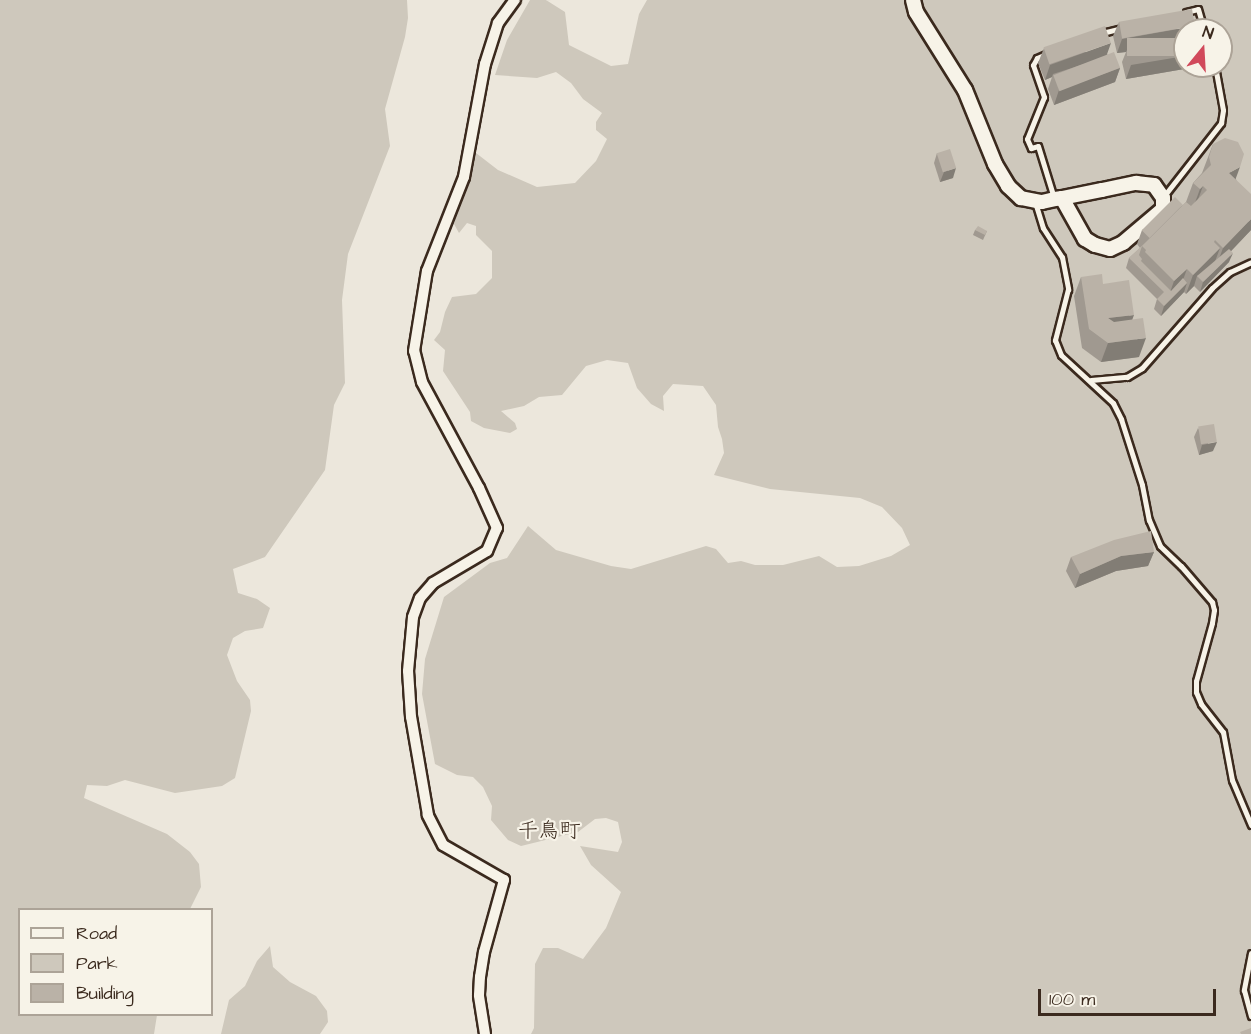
<!DOCTYPE html>
<meta charset="utf-8">
<style>
body{margin:0}
#map{position:relative;width:1251px;height:1034px;overflow:hidden;background:#ece7dc;font-family:"Architects Daughter","Klee One",sans-serif}
div>[style]{position:absolute}
[style*='--x']{left:calc(var(--x)*1px);top:calc(var(--y)*1px);width:calc(var(--w)*1px);rotate:calc(var(--a)*1deg)}
.green>*{inset:0;background:#cec8bc}
.roads{filter:drop-shadow(2px 0 #3b2a1e) drop-shadow(-2px 0 #3b2a1e) drop-shadow(0 2px #3b2a1e) drop-shadow(0 -2px #3b2a1e)}
.lane>*{height:5px;margin:-2.5px;padding:0 2.5px;transform-origin:2.5px;border-radius:2.5px;background:#f7f3e8}
.street>*{height:10px;margin:-5px;padding:0 5px;transform-origin:5px;border-radius:5px;background:#f7f3e8}
.secondary>*{height:14px;margin:-7px;padding:0 7px;transform-origin:7px;border-radius:7px;background:#f7f3e8}
.wall>*{inset:0;background:#a09990}
.shaded-wall>*{inset:0;background:#827d75}
.building>*{inset:0;background:#bab2a7;transform-origin:0 0}
span{translate:-50% -50%;white-space:nowrap;text-align:center;line-height:1.15;-webkit-text-stroke:4.5px #f7f3e8;paint-order:stroke}
.quarter-label{font-size:21px;color:#3b2a1e}
.legend{position:absolute;left:18px;top:908px;width:195px;height:108px;box-sizing:border-box;background:#f7f3e8;border:2px solid #aca397;margin:0;padding:8px 10px;list-style:none;font-size:18px;color:#3b2a1e}
.legend li{display:flex;align-items:center;gap:12px;height:30px}
.legend b{width:30px;border:2px solid #aca397}
.north{position:absolute;left:1173px;top:18px;width:60px;height:60px;box-sizing:border-box;background:#f7f3e8;border:2px solid #aca397;border-radius:50%;rotate:18deg;font-size:16px;font-weight:700;line-height:24px;text-align:center;color:#3b2a1e}
.north::after{content:'';display:block;margin:auto;width:21px;height:27px;background:#d1495b;clip-path:polygon(50% 0,100% 100%,50% 72%,0 100%)}
.scale{position:absolute;left:1038px;top:989px;width:178px;height:27px;box-sizing:border-box;border:3px solid #3b2a1e;border-top:0;padding-left:8px;font-size:18px;line-height:21px;white-space:nowrap;color:#3b2a1e;-webkit-text-stroke:4px #f7f3e8;paint-order:stroke}
</style>
<div id="map">
<div class="green">
<i style="clip-path:polygon(0 0,407px 0,408px 18px,405px 37px,385px 109px,390px 146px,348px 254px,342px 300px,345px 383px,334px 405px,325px 470px,265px 557px,233px 569px,238px 593px,257px 599px,270px 608px,263px 628px,245px 631px,233px 638px,227px 655px,237px 681px,250px 700px,251px 711px,235px 778px,222px 786px,175px 793px,125px 780px,107px 786px,87px 785px,84px 798px,167px 834px,190px 852px,199px 864px,201px 887px,190px 909px,20px 910px,20px 1014px,157px 1015px,154px 1034px,0 1034px)"></i>
<i style="clip-path:polygon(evenodd,530px 0,546px 0,565px 12px,569px 45px,611px 66px,628px 64px,639px 14px,647px 0,1251px 0,1251px 1034px,531px 1034px,534px 1028px,535px 964px,543px 948px,558px 948px,583px 959px,606px 928px,621px 892px,591px 865px,580px 846px,618px 852px,622px 842px,618px 822px,606px 818px,595px 819px,578px 832px,521px 846px,508px 840px,491px 820px,492px 806px,483px 787px,473px 777px,457px 775px,435px 764px,422px 694px,425px 659px,444px 597px,490px 563px,507px 558px,528px 526px,556px 550px,611px 566px,631px 569px,706px 546px,716px 549px,728px 563px,741px 561px,755px 565px,783px 565px,819px 556px,837px 567px,859px 566px,891px 556px,910px 545px,902px 528px,882px 507px,860px 498px,770px 489px,714px 475px,724px 453px,722px 439px,718px 427px,716px 405px,703px 386px,673px 384px,663px 396px,664px 411px,651px 404px,637px 388px,628px 363px,607px 360px,586px 366px,562px 395px,539px 397px,524px 406px,501px 411px,515px 423px,517px 429px,510px 433px,484px 428px,471px 421px,470px 412px,443px 371px,445px 350px,434px 340px,440px 332px,445px 312px,452px 297px,476px 294px,492px 278px,492px 251px,476px 235px,476px 226px,467px 223px,459px 233px,454px 224px,470px 162px,476px 153px,498px 170px,537px 187px,575px 183px,596px 161px,607px 139px,596px 130px,596px 122px,602px 113px,583px 99px,571px 83px,556px 72px,537px 78px,495px 75px,507px 40px,530px 0,1185px 30px,1221px 30px,1221px 66px,1185px 66px,1185px 30px)"></i>
<i style="clip-path:polygon(270px 946px,273px 967px,290px 982px,316px 996px,327px 1011px,328px 1022px,320px 1034px,221px 1034px,229px 1000px,245px 986px,257px 961px)"></i>
</div>
<div class="roads">
<div class="lane">
<i style="--x:1186;--y:12;--w:12;--a:-14"></i>
<i style="--x:1198;--y:9;--w:22;--a:74"></i>
<i style="--x:1102;--y:33;--w:21;--a:-14"></i>
<i style="--x:1046;--y:54;--w:10;--a:156"></i>
<i style="--x:1037;--y:58;--w:8;--a:120"></i>
<i style="--x:1033;--y:65;--w:34;--a:71"></i>
<i style="--x:1044;--y:97;--w:45;--a:112"></i>
<i style="--x:1027;--y:139;--w:10;--a:66"></i>
<i style="--x:1031;--y:148;--w:7;--a:-16"></i>
<i style="--x:1038;--y:146;--w:54;--a:72.9"></i>
<i style="--x:1164;--y:196;--w:93;--a:-52"></i>
<i style="--x:1221;--y:123;--w:13;--a:-81"></i>
<i style="--x:1223;--y:110;--w:45;--a:-100.3"></i>
<i style="--x:1035;--y:202;--w:27;--a:73"></i>
<i style="--x:1043;--y:228;--w:35;--a:57"></i>
<i style="--x:1062;--y:257;--w:33;--a:79"></i>
<i style="--x:1068;--y:289;--w:53;--a:104.3"></i>
<i style="--x:1055;--y:340;--w:16;--a:68"></i>
<i style="--x:1061;--y:355;--w:71;--a:42.7"></i>
<i style="--x:1113;--y:403;--w:18;--a:63"></i>
<i style="--x:1121;--y:419;--w:69;--a:72.3"></i>
<i style="--x:1142;--y:485;--w:36;--a:79"></i>
<i style="--x:1149;--y:520;--w:28;--a:67"></i>
<i style="--x:1160;--y:546;--w:29;--a:44"></i>
<i style="--x:1181;--y:566;--w:48;--a:49.3"></i>
<i style="--x:1212;--y:602;--w:8;--a:76"></i>
<i style="--x:1214;--y:610;--w:13;--a:99"></i>
<i style="--x:1212;--y:623;--w:60;--a:105.4"></i>
<i style="--x:1196;--y:681;--w:11;--a:90"></i>
<i style="--x:1196;--y:692;--w:13;--a:67"></i>
<i style="--x:1201;--y:704;--w:36;--a:52"></i>
<i style="--x:1223;--y:732;--w:49;--a:79.4"></i>
<i style="--x:1232;--y:780;--w:49;--a:67.1"></i>
<i style="--x:1091;--y:380;--w:36;--a:-5"></i>
<i style="--x:1127;--y:377;--w:17;--a:-31"></i>
<i style="--x:1142;--y:368;--w:106;--a:-48.8"></i>
<i style="--x:1212;--y:288;--w:24;--a:-42"></i>
<i style="--x:1230;--y:272;--w:23;--a:-25"></i>
<i style="--x:1251;--y:953;--w:38;--a:101"></i>
<i style="--x:1244;--y:990;--w:27;--a:75"></i>
</div>
<div class="street">
<i style="--x:485;--y:1034;--w:39;--a:-99"></i>
<i style="--x:479;--y:995;--w:18;--a:-87"></i>
<i style="--x:480;--y:977;--w:25;--a:-81"></i>
<i style="--x:484;--y:952;--w:75;--a:-74.5"></i>
<i style="--x:504;--y:880;--w:70;--a:-150.2"></i>
<i style="--x:443;--y:845;--w:34;--a:-117"></i>
<i style="--x:428;--y:815;--w:99;--a:-99.8"></i>
<i style="--x:411;--y:717;--w:46;--a:-93.7"></i>
<i style="--x:408;--y:671;--w:54;--a:-84.7"></i>
<i style="--x:413;--y:617;--w:20;--a:-70"></i>
<i style="--x:420;--y:598;--w:20;--a:-49"></i>
<i style="--x:433;--y:583;--w:63;--a:-30.7"></i>
<i style="--x:487;--y:551;--w:25;--a:-67"></i>
<i style="--x:497;--y:528;--w:44;--a:-114.2"></i>
<i style="--x:479;--y:488;--w:120;--a:-118.3"></i>
<i style="--x:422;--y:382;--w:32;--a:-104"></i>
<i style="--x:414;--y:351;--w:81;--a:-80.8"></i>
<i style="--x:427;--y:271;--w:101;--a:-68.5"></i>
<i style="--x:464;--y:177;--w:115;--a:-79.5"></i>
<i style="--x:485;--y:64;--w:43;--a:-72.4"></i>
<i style="--x:498;--y:23;--w:29;--a:-54"></i>
</div>
<div class="secondary">
<i style="--x:913;--y:0;--w:12;--a:76"></i>
<i style="--x:916;--y:12;--w:92;--a:57.9"></i>
<i style="--x:965;--y:90;--w:80;--a:67.9"></i>
<i style="--x:995;--y:164;--w:26;--a:59"></i>
<i style="--x:1008;--y:186;--w:18;--a:43"></i>
<i style="--x:1021;--y:198;--w:21;--a:11"></i>
<i style="--x:1042;--y:202;--w:13;--a:-13"></i>
<i style="--x:1055;--y:199;--w:7;--a:-8"></i>
<i style="--x:1062;--y:198;--w:41;--a:-11.3"></i>
<i style="--x:1102;--y:190;--w:35;--a:-12"></i>
<i style="--x:1136;--y:183;--w:18;--a:6"></i>
<i style="--x:1154;--y:185;--w:16;--a:55"></i>
<i style="--x:1163;--y:198;--w:11;--a:90"></i>
<i style="--x:1163;--y:209;--w:52;--a:139.6"></i>
<i style="--x:1123;--y:243;--w:14;--a:155"></i>
<i style="--x:1110;--y:249;--w:16;--a:-165"></i>
<i style="--x:1095;--y:245;--w:12;--a:-149"></i>
<i style="--x:1085;--y:239;--w:47;--a:-119.3"></i>
</div>
</div>
<div class="wall">
<i style="clip-path:polygon(1119px 22px,1185px 30px,1190px 68px,1126px 79px,1122px 62px,1126px 52px,1117px 53px,1113px 36px)"></i>
<i style="clip-path:polygon(1044px 48px,1107px 54px,1120px 68px,1115px 82px,1054px 105px,1048px 89px,1052px 77px,1045px 80px,1038px 63px)"></i>
<i style="clip-path:polygon(1213px 144px,1236px 179px,1251px 230px,1231px 251px,1229px 262px,1200px 292px,1194px 286px,1186px 294px,1184px 292px,1161px 316px,1154px 309px,1157px 299px,1126px 268px,1129px 258px,1140px 248px,1137px 244px,1142px 230px,1183px 205px,1186px 202px,1193px 183px,1202px 173px)"></i>
<i style="clip-path:polygon(937px 153px,953px 178px,940px 182px,934px 163px)"></i>
<i style="clip-path:polygon(975px 230px,987px 231px,983px 240px,973px 235px)"></i>
<i style="clip-path:polygon(1081px 277px,1103px 284px,1132px 319px,1139px 357px,1101px 362px,1082px 348px,1074px 296px)"></i>
<i style="clip-path:polygon(1198px 428px,1213px 451px,1199px 455px,1194px 437px)"></i>
<i style="clip-path:polygon(1154px 552px,1148px 566px,1116px 571px,1075px 588px,1066px 571px,1071px 557px)"></i>
</div>
<div class="shaded-wall">
<i style="clip-path:polygon(1195px 26px,1193px 30px,1185px 30px,1185px 41px,1128px 48px,1126px 52px,1117px 53px,1122px 39px)"></i>
<i style="clip-path:polygon(1111px 43px,1106px 57px,1053px 74px,1052px 77px,1045px 80px,1050px 65px)"></i>
<i style="clip-path:polygon(1185px 56px,1185px 66px,1191px 66px,1190px 68px,1126px 79px,1131px 65px)"></i>
<i style="clip-path:polygon(1120px 68px,1115px 82px,1054px 105px,1059px 90px)"></i>
<i style="clip-path:polygon(1240px 167px,1233px 186px,1229px 173px)"></i>
<i style="clip-path:polygon(956px 168px,953px 178px,940px 182px,944px 172px)"></i>
<i style="clip-path:polygon(1203px 186px,1196px 205px,1193px 208px,1200px 189px)"></i>
<i style="clip-path:polygon(1251px 219px,1251px 230px,1216px 267px,1223px 248px)"></i>
<i style="clip-path:polygon(1220px 248px,1213px 267px,1197px 276px,1194px 286px,1186px 294px,1193px 275px)"></i>
<i style="clip-path:polygon(1233px 253px,1229px 262px,1200px 292px,1203px 282px)"></i>
<i style="clip-path:polygon(1187px 269px,1180px 288px,1167px 301px,1174px 281px)"></i>
<i style="clip-path:polygon(1187px 283px,1184px 292px,1161px 316px,1164px 306px)"></i>
<i style="clip-path:polygon(1134px 315px,1127px 334px,1108px 318px)"></i>
<i style="clip-path:polygon(1146px 338px,1139px 357px,1101px 362px,1108px 343px)"></i>
<i style="clip-path:polygon(1217px 442px,1213px 451px,1199px 455px,1202px 445px)"></i>
<i style="clip-path:polygon(1154px 552px,1148px 566px,1116px 571px,1075px 588px,1080px 574px,1121px 556px)"></i>
</div>
<div class="building">
<i style="left:1192px;top:9px;width:17px;height:74px;rotate:80deg"></i>
<i style="left:1105px;top:26px;width:18px;height:65px;rotate:71deg"></i>
<i style="left:1185px;top:38px;width:18px;height:58px;rotate:90deg"></i>
<i style="left:1114px;top:52px;width:17px;height:65px;rotate:69deg"></i>
<i style="clip-path:polygon(1225px 138px,1238px 142px,1244px 154px,1240px 167px,1229px 173px,1251px 194px,1251px 219px,1223px 248px,1215px 240px,1214px 242px,1220px 248px,1193px 275px,1187px 269px,1174px 281px,1145px 252px,1146px 250px,1142px 246px,1186px 202px,1191px 206px,1207px 190px,1203px 186px,1200px 189px,1193px 183px,1211px 165px,1209px 157px,1213px 144px)"></i>
<i style="left:950px;top:149px;width:20px;height:14px;rotate:72deg"></i>
<i style="left:1175px;top:197px;width:11px;height:47px;rotate:45deg"></i>
<i style="clip-path:polygon(978px 226px,987px 231px,985px 235px,975px 230px)"></i>
<i style="clip-path:polygon(1147px 241px,1142px 246px,1139px 255px,1142px 259px,1141px 261px,1171px 291px,1183px 278px,1187px 283px,1164px 306px,1157px 299px,1164px 292px,1129px 258px)"></i>
<i style="clip-path:polygon(1229px 249px,1233px 253px,1203px 282px,1197px 276px)"></i>
<i style="clip-path:polygon(1102px 274px,1103px 284px,1129px 280px,1134px 315px,1108px 318px,1114px 322px,1143px 318px,1146px 338px,1108px 343px,1089px 329px,1081px 277px)"></i>
<i style="left:1214px;top:424px;width:18px;height:16px;rotate:81deg"></i>
<i style="clip-path:polygon(1151px 531px,1154px 552px,1121px 556px,1080px 574px,1071px 557px,1114px 540px)"></i>
<i style="clip-path:polygon(1251px 1028px,1251px 1034px,1241px 1034px,1240px 1032px)"></i>
</div>
<div class="quarter-label">
<span style="left:549px;top:831px">千鳥町</span>
</div>
<ul class="legend">
<li><b style="height:8px;background:#f7f3e8"></b>Road</li>
<li><b style="height:16px;background:#cec8bc"></b>Park</li>
<li><b style="height:16px;background:#bab2a7"></b>Building</li>
</ul>
<div class="north">N</div>
<div class="scale">100 m</div>
</div>
